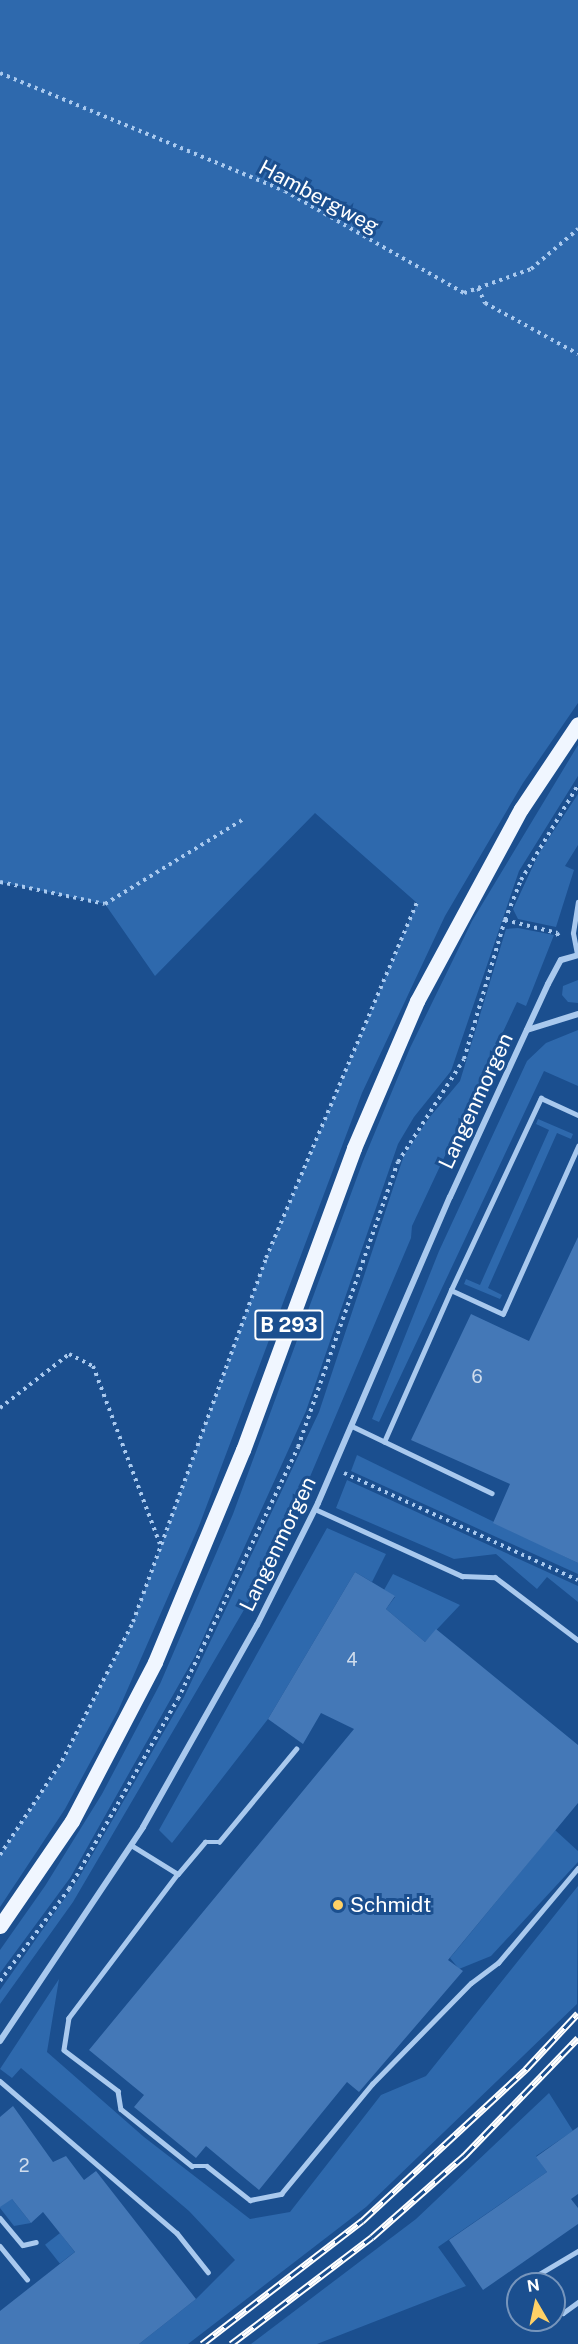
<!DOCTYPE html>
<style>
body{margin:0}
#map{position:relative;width:578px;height:2344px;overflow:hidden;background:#1b4f8f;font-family:"Public Sans",sans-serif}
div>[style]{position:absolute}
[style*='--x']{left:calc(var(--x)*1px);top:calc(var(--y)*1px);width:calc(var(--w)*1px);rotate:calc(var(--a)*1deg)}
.green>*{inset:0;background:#2e69ad;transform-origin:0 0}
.building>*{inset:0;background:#4478b7}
.path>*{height:4px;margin-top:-2px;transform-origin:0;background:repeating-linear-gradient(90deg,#a9c9ee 0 3px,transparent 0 7.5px)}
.service>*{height:4.5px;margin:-2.25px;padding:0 2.25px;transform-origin:2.25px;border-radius:2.25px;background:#a9c9ee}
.minor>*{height:6px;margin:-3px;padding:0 3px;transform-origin:3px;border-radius:3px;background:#a9c9ee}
.primary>*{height:15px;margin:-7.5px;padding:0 7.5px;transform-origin:7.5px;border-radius:7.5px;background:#f0f6ff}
.rail>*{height:7px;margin-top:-3.5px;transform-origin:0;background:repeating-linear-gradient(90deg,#1b4f8f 0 14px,#fff 0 28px);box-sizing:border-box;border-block:2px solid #fff}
.dots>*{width:16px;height:16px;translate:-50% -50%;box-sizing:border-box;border:3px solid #1b4f8f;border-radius:50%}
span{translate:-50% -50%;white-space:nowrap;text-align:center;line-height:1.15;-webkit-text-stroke:6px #1b4f8f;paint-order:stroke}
.number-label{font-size:18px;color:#d0dded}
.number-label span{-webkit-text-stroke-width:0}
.shield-label span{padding:2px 4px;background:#1b4f8f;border:2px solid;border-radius:4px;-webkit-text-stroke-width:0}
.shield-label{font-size:20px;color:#fff;font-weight:700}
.street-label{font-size:21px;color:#fff}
.poi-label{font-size:21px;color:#fff}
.left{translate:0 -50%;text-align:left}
.north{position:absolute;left:506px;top:2272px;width:60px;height:60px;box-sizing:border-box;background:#1b4f8f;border:2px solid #7695bc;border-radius:50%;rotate:351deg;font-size:16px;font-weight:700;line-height:24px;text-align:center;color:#fff}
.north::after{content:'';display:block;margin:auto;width:21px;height:27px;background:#ffd166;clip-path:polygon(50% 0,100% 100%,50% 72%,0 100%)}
</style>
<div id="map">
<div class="green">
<i style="clip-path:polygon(0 0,578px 0,578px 703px,523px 783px,445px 916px,362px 1093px,199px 1526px,118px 1711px,65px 1809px,0 1907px,0 1855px,63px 1761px,133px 1622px,266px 1258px,417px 903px,315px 813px,155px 976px,105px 904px,0 882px)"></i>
<i style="clip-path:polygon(578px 745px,578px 776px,519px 871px,451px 1071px,414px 1117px,398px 1144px,306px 1411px,195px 1656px,70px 1878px,0 1973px,0 1950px,45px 1886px,102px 1794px,160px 1684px,233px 1514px,363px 1161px,410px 1048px,472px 921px)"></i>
<i style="clip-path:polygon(578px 794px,578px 845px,565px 866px,574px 870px,556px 927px,518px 919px,513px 909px,539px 853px)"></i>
<i style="clip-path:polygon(518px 928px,554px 935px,526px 1006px,517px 1002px,412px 1226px,411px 1238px,279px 1550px,73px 1902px,0 2004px,0 1990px,77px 1881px,184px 1697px,319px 1412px,404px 1155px,429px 1118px,460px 1081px,506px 929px)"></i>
<i style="clip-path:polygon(578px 980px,578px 1003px,568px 1002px,562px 995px,563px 986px)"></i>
<i style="clip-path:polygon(578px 1030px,578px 1086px,544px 1071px,379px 1422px,372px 1419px,439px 1251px,527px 1061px,546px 1043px)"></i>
<i style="clip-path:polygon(538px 1119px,573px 1134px,571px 1139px,557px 1133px,488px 1288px,502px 1295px,500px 1299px,464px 1284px,466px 1279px,480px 1285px,549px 1130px,536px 1124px)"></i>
<i style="clip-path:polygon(357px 1455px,578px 1563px,578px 1574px,351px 1471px)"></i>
<i style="clip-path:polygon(347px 1480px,578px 1586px,578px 1602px,547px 1577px,537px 1589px,496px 1554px,454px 1559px,336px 1508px)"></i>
<i style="clip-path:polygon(327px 1528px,386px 1554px,372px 1582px,355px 1572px,268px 1719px,172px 1843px,159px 1830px)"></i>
<i style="clip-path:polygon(393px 1574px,460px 1605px,425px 1642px,386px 1609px,395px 1597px,384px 1590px)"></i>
<i style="clip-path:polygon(555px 1830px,578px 1851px,578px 1862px,491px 1956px,459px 1969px,450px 1958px)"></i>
<i style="clip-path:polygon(578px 1886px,577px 2004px,366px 2207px,188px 2344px,139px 2344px,196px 2299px,235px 2260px,189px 2211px,21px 2068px,12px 2078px,0 2069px,59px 1979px,47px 2052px,144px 2137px,250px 2219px,290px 2212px,381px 2095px,426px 2076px)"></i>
<i style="clip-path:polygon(549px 2093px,573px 2131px,536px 2156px,547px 2172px,438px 2247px,466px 2286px,317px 2344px,251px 2344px,416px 2219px)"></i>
<i style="clip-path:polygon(0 2197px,12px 2199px,31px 2223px,14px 2226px,0 2208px)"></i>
<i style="left:60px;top:2233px;width:24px;height:19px;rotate:52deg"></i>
</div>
<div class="building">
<i style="clip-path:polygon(578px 1237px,578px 1563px,493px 1523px,510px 1484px,411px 1440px,471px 1314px,529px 1341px)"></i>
<i style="clip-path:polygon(355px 1572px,395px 1596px,386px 1609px,425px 1642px,436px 1629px,578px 1745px,578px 1803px,448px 1960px,463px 1971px,359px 2092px,347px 2082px,259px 2190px,206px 2146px,196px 2158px,134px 2107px,144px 2095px,89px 2050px,354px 1729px,321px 1713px,303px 1744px,268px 1719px)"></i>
<i style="clip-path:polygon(13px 2106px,53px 2162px,66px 2156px,84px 2180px,96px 2171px,196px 2299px,139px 2344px,0 2344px,0 2311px,75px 2252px,43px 2212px,31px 2223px,12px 2199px,0 2207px,0 2117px)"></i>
<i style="clip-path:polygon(578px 2127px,578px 2194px,571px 2199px,578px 2208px,578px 2224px,483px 2290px,449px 2240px,547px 2172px,536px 2157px)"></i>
</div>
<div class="path">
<i style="--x:0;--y:73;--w:308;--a:22.5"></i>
<i style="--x:285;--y:191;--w:206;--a:29.7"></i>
<i style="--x:464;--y:293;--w:71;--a:-19.7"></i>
<i style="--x:531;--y:269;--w:62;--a:-40.4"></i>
<i style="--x:478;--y:288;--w:17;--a:65"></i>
<i style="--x:485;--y:303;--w:106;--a:28.7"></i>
<i style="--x:0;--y:882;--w:107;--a:11.8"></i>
<i style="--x:105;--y:904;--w:161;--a:-31.5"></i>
<i style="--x:505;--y:920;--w:54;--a:14"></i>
<i style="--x:557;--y:933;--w:4;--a:63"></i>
<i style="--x:0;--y:1408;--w:88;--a:-38"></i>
<i style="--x:69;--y:1354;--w:27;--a:27"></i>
<i style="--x:93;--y:1366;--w:190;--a:69.4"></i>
<i style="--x:344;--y:1473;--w:257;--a:24.6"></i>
<i style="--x:0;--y:1855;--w:113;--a:-56.6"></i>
<i style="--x:62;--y:1761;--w:156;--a:-62.9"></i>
<i style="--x:133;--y:1622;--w:388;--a:-69.9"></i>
<i style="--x:266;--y:1258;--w:386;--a:-67"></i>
<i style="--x:0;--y:1981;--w:115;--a:-53.1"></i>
<i style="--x:69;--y:1889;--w:219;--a:-60.2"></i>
<i style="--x:178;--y:1699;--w:279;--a:-64.5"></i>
<i style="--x:298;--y:1447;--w:302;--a:-70.7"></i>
<i style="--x:398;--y:1162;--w:122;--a:-57.3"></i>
<i style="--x:464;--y:1059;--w:145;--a:-73.6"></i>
<i style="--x:505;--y:920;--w:43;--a:-68.2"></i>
<i style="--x:521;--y:880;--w:111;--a:-59"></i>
</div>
<div class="service">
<i style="--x:577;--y:954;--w:21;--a:-101"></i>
<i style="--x:573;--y:933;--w:31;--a:-81"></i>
<i style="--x:451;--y:1290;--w:212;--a:-64.9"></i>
<i style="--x:541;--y:1098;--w:41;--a:24.7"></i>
<i style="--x:352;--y:1426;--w:155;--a:25.6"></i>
<i style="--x:384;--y:1442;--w:166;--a:-66.2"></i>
<i style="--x:451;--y:1290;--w:57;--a:24.8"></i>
<i style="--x:503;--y:1314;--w:184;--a:-65.9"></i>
<i style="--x:315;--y:1509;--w:162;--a:24.5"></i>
<i style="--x:462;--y:1576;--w:33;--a:2"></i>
<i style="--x:495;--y:1577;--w:104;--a:37.2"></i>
<i style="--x:131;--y:1845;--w:55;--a:31.7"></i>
<i style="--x:178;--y:1874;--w:181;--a:127.1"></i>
<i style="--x:69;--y:2018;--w:32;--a:99"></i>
<i style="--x:64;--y:2050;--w:68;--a:37.2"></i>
<i style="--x:118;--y:2091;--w:18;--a:81"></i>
<i style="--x:121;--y:2109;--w:91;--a:38.8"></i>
<i style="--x:192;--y:2166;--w:15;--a:0"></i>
<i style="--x:207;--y:2166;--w:55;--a:38.3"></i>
<i style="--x:250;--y:2200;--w:32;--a:-11"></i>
<i style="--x:281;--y:2194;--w:143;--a:-50.4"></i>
<i style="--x:372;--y:2084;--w:141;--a:-45.6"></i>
<i style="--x:471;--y:1983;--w:34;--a:-37"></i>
<i style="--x:498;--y:1963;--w:124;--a:-49.9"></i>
<i style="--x:178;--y:1874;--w:42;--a:-49.8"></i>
<i style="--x:205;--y:1842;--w:14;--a:0"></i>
<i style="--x:219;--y:1842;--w:121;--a:-50.4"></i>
<i style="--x:0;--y:2081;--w:233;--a:40.7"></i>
<i style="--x:177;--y:2233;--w:50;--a:51.5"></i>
<i style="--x:0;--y:2218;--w:35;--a:50"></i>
<i style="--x:23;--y:2245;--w:13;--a:-13"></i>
<i style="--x:0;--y:2246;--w:43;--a:50.7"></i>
<i style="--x:542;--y:2284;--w:10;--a:-127"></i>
<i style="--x:536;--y:2276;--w:49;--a:-30.8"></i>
<i style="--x:554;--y:2301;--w:15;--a:53"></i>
<i style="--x:563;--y:2313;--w:19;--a:-36"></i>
</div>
<div class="minor">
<i style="--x:527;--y:1030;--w:53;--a:-17.4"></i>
<i style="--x:0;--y:2041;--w:257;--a:-56.2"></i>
<i style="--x:143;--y:1827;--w:232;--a:-60.6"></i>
<i style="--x:257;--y:1625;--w:136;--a:-63.4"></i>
<i style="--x:318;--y:1503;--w:333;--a:-66.7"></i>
<i style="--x:450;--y:1197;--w:234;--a:-65.3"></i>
<i style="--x:548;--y:984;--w:27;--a:-62"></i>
<i style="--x:561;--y:960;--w:18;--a:-16"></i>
</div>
<div class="primary">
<i style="--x:0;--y:1926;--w:127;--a:-55.6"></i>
<i style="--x:72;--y:1821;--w:179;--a:-62.4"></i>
<i style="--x:155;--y:1662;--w:230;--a:-67.5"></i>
<i style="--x:243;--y:1450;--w:322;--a:-69.8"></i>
<i style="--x:354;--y:1148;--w:160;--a:-66.8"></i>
<i style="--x:417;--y:1001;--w:218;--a:-61.6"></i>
<i style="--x:521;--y:809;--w:102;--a:-56.2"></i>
</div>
<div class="rail">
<i style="--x:202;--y:2344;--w:202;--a:-37.6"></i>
<i style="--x:362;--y:2221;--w:224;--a:-42.8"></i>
<i style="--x:526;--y:2069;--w:76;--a:-47.1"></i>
<i style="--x:231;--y:2344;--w:177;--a:-37.2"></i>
<i style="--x:372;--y:2237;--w:123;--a:-41.4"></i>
<i style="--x:464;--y:2156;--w:164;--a:-46"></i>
</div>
<div class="dots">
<i style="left:338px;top:1905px;background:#ffd166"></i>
</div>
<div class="number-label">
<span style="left:477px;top:1377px">6</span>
<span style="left:352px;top:1660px">4</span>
<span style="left:24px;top:2166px">2</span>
</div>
<div class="shield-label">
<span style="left:289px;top:1325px">B 293</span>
</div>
<div class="street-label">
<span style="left:319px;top:197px;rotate:28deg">Hambergweg</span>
<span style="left:476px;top:1101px;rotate:-65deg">Langenmorgen</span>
<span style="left:278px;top:1544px;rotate:-64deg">Langenmorgen</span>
</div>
<div class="poi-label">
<span class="left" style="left:350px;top:1905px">Schmidt</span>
</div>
<div class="north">N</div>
</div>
